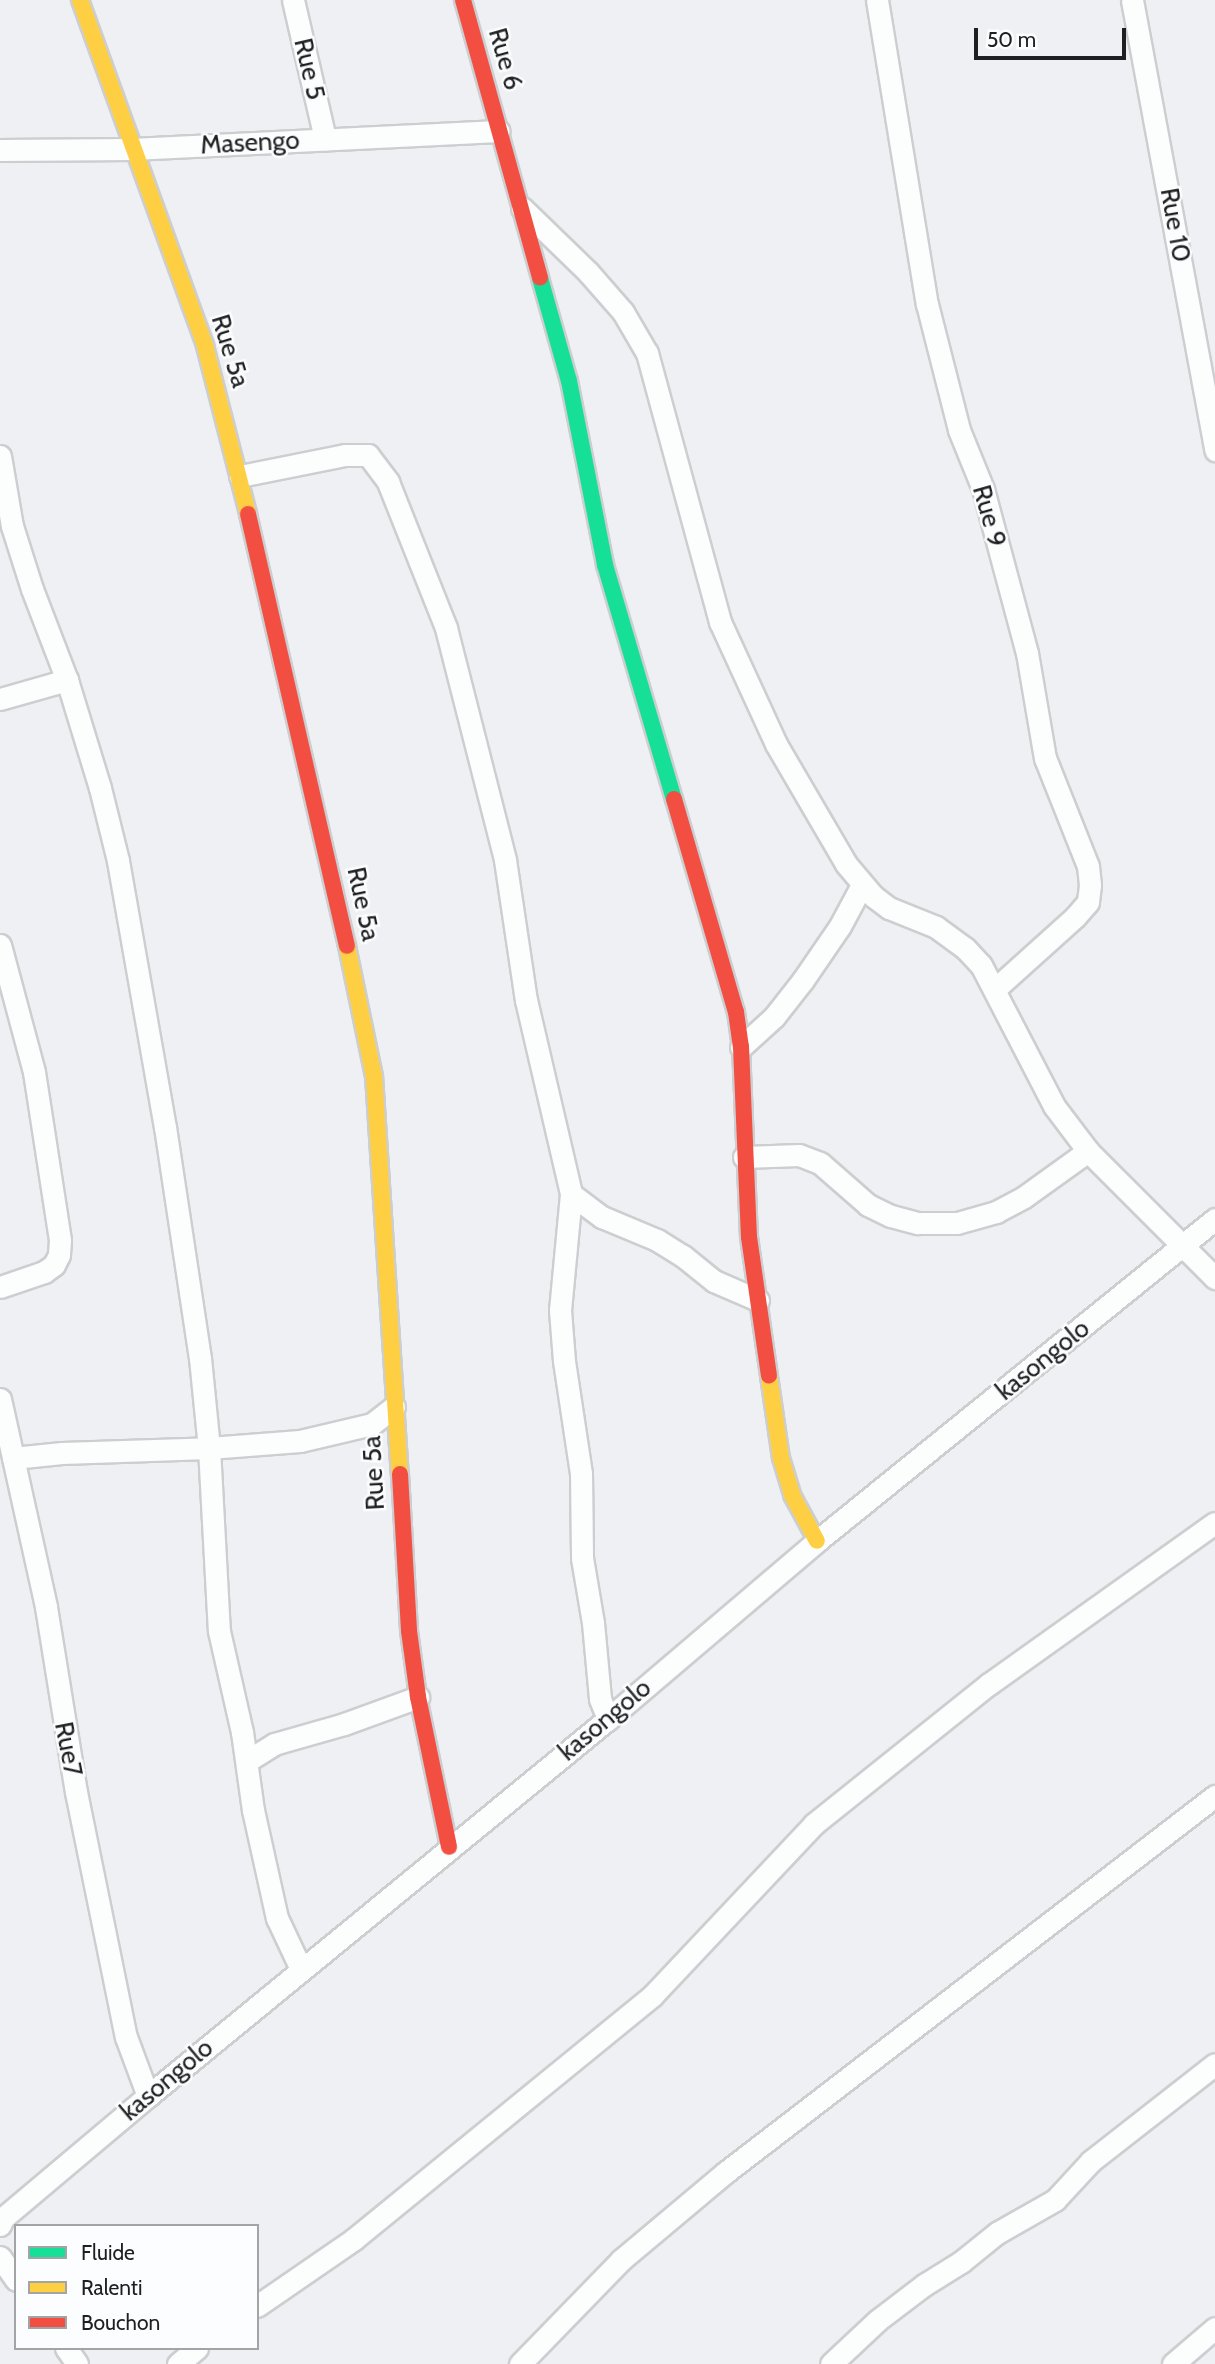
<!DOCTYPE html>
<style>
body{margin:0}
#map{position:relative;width:1215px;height:2364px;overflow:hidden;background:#eef0f3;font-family:Cabin,sans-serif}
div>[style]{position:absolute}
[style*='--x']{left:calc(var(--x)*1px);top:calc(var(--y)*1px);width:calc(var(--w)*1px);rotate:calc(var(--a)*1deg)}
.roads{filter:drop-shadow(2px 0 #ccced0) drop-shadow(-2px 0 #ccced0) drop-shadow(0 2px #ccced0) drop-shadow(0 -2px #ccced0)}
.street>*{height:21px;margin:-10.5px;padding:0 10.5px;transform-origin:10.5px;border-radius:10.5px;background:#fcfdfd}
.fast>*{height:16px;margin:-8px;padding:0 8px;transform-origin:8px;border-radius:8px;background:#16e098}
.slow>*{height:16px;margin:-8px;padding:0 8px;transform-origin:8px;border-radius:8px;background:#ffcf43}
.jam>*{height:16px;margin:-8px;padding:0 8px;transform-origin:8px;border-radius:8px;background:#f24e42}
span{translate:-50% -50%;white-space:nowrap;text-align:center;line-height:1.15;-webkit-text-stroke:5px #fbfdff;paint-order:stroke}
.street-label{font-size:26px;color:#1d1f20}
.legend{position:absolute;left:14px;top:2224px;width:245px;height:126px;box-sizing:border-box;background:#fbfdff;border:2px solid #a2a4a6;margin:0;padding:9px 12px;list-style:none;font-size:21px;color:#1d1f20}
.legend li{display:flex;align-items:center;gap:14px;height:35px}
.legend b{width:35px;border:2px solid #a2a4a6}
.scale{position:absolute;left:974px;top:28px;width:152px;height:32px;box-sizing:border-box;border:4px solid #1d1f20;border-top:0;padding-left:9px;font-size:21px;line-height:24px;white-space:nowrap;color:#1d1f20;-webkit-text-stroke:5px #fbfdff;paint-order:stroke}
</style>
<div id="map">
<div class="roads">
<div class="street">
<i style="--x:293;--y:0;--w:143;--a:77"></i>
<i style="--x:877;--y:0;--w:308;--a:80.7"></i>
<i style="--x:927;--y:304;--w:130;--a:75.7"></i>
<i style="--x:959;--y:430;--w:64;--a:67.9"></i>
<i style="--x:983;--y:489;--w:170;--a:75"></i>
<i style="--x:1027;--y:653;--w:107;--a:80.3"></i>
<i style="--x:1045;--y:758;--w:116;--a:68.3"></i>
<i style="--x:1088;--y:866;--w:19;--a:84"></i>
<i style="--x:1090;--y:885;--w:17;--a:97"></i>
<i style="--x:1088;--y:902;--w:20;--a:131"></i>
<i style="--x:1075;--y:917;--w:108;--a:138"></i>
<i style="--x:1132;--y:0;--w:458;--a:79.5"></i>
<i style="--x:0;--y:150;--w:132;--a:-0.4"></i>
<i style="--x:132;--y:149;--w:367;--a:-2.8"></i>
<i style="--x:522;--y:208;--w:92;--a:44.1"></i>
<i style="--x:588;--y:272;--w:53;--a:48.8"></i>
<i style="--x:623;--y:312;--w:48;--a:59.7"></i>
<i style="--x:647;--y:353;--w:279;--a:74.8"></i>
<i style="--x:720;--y:622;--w:134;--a:65.3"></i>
<i style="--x:776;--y:744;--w:139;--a:59.7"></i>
<i style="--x:846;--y:864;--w:42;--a:49.8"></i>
<i style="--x:873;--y:896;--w:20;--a:37"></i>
<i style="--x:889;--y:908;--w:51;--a:22"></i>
<i style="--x:936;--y:927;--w:36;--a:36"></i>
<i style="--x:965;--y:948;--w:23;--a:47"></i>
<i style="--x:981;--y:965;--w:159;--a:62.6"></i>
<i style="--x:1054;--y:1106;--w:56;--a:52.9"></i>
<i style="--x:1088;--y:1151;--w:180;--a:45"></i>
<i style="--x:0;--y:456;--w:71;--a:80.3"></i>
<i style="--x:12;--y:526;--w:66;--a:72.4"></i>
<i style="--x:32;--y:589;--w:97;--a:69"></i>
<i style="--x:67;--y:680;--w:113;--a:73"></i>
<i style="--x:100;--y:788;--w:75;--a:76.1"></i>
<i style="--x:118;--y:861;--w:270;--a:80"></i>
<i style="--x:165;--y:1127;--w:234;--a:81.4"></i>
<i style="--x:200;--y:1358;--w:90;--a:84.3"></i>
<i style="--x:209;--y:1448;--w:183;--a:86.9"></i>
<i style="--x:219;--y:1631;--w:104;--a:77.2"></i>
<i style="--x:242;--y:1732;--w:79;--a:82"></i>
<i style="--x:253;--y:1810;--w:111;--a:77.5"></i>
<i style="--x:277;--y:1918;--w:56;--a:64.8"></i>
<i style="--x:240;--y:476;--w:107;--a:-11.3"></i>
<i style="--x:345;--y:455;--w:23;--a:0"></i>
<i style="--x:368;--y:455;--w:34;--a:53"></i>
<i style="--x:388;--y:482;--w:157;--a:68.3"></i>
<i style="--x:446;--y:628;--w:239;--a:75.7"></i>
<i style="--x:505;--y:860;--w:142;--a:81.5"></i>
<i style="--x:526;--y:1000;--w:199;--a:76.9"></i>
<i style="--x:571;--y:1194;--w:117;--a:95.4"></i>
<i style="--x:560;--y:1310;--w:51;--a:85.5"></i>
<i style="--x:564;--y:1361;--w:113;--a:81.4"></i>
<i style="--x:581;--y:1473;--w:85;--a:89.3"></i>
<i style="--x:582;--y:1558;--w:66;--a:80.4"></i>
<i style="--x:593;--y:1623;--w:76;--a:84.7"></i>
<i style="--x:600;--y:1699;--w:22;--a:68"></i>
<i style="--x:0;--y:699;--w:70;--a:-15.8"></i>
<i style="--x:0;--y:945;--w:131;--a:75"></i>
<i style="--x:34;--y:1072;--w:170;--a:81.2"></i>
<i style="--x:60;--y:1240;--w:15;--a:94"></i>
<i style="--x:59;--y:1255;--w:11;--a:117"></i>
<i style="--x:54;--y:1265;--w:12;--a:145"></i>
<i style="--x:44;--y:1272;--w:46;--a:161.2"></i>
<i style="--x:741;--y:1047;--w:45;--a:-42.3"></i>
<i style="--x:774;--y:1017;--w:47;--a:-51.9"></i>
<i style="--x:803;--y:980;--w:65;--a:-55.6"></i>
<i style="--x:840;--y:926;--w:47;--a:-61.8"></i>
<i style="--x:744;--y:1157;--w:55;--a:-2.1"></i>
<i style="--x:799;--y:1155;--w:22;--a:21"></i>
<i style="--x:820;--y:1163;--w:64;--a:41.2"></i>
<i style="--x:868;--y:1205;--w:25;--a:26"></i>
<i style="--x:891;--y:1216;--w:28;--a:15"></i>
<i style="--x:918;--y:1223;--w:39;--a:0"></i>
<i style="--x:957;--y:1223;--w:41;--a:-15.8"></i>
<i style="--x:996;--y:1212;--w:32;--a:-28"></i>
<i style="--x:1024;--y:1197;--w:79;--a:-35.7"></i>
<i style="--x:571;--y:1194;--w:39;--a:37"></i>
<i style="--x:602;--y:1217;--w:60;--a:22.7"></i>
<i style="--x:657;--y:1240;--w:31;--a:32"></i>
<i style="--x:683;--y:1256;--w:40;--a:39"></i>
<i style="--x:714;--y:1281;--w:48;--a:23.4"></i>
<i style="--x:0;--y:1399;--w:213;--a:77.5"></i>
<i style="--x:46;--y:1607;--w:187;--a:80.8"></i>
<i style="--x:76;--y:1792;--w:250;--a:78.5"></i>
<i style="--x:126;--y:2037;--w:63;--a:69.6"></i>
<i style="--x:13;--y:1458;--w:49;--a:-5.8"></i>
<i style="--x:62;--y:1453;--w:147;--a:-1.9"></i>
<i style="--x:209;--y:1448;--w:91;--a:-4.4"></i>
<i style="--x:300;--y:1441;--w:74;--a:-13.3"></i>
<i style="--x:372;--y:1424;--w:28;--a:-38"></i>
<i style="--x:247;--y:1761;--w:32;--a:-32"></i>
<i style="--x:274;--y:1744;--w:73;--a:-15.9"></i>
<i style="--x:344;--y:1724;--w:79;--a:-20"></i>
<i style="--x:0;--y:2225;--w:8;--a:-67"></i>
<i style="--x:3;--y:2218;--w:189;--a:-40.1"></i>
<i style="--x:148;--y:2096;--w:595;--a:-39.34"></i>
<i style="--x:608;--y:1719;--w:275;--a:-40.4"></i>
<i style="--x:817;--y:1541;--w:512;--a:-38.97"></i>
<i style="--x:0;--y:2257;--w:28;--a:55"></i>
<i style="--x:257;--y:2306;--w:118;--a:-34.6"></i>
<i style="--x:354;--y:2239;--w:385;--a:-39.2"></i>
<i style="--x:652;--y:1996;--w:236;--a:-46.7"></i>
<i style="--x:814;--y:1824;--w:224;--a:-38.7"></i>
<i style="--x:989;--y:1684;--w:277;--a:-35.5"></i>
<i style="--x:66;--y:2348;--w:19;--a:55"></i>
<i style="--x:178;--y:2364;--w:25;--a:-40"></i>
<i style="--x:520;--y:2364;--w:145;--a:-45.8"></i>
<i style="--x:621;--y:2260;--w:137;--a:-40"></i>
<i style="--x:726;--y:2172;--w:617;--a:-37.56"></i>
<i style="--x:831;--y:2364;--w:64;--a:-43.1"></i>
<i style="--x:878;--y:2320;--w:58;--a:-37.3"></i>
<i style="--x:924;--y:2285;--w:44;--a:-31.9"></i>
<i style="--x:961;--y:2262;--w:46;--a:-38.9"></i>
<i style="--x:997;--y:2233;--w:67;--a:-29.6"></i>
<i style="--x:1055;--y:2200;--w:53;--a:-47.3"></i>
<i style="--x:1091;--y:2161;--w:157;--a:-38"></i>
<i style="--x:1173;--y:2364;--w:55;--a:-40.6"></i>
</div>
<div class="fast">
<i style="--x:540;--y:278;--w:107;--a:74.3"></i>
<i style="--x:569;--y:381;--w:187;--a:78.9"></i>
<i style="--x:605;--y:565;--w:244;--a:73.6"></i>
</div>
<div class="slow">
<i style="--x:80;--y:0;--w:368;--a:70.1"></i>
<i style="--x:205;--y:346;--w:173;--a:75.6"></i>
<i style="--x:347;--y:946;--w:133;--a:78.3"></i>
<i style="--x:374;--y:1076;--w:399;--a:86.3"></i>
<i style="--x:769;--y:1376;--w:83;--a:81.7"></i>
<i style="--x:781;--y:1458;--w:39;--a:73"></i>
<i style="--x:792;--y:1495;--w:52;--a:61.5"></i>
</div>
<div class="jam">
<i style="--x:463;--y:0;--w:288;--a:74.5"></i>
<i style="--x:248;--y:514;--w:443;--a:77.1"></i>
<i style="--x:674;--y:799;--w:222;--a:73.8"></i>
<i style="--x:736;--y:1012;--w:35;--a:82"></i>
<i style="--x:741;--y:1047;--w:190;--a:87.6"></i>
<i style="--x:749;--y:1237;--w:140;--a:81.8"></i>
<i style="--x:400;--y:1474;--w:157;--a:86.7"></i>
<i style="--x:409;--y:1631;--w:67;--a:82.2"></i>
<i style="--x:418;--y:1697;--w:153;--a:78.3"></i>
</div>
</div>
<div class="street-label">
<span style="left:505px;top:59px;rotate:74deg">Rue 6</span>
<span style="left:309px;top:69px;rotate:77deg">Rue 5</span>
<span style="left:250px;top:143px;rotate:-3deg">Masengo</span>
<span style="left:1175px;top:225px;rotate:80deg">Rue 10</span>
<span style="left:230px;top:351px;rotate:73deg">Rue 5a</span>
<span style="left:989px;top:516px;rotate:74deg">Rue 9</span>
<span style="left:363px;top:904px;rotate:78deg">Rue 5a</span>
<span style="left:1043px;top:1360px;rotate:-39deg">kasongolo</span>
<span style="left:374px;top:1473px;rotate:-93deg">Rue 5a</span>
<span style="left:605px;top:1720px;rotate:-40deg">kasongolo</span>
<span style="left:68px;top:1749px;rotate:79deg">Rue7</span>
<span style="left:167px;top:2080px;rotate:-40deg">kasongolo</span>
</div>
<ul class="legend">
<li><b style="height:9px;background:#16e098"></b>Fluide</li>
<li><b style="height:9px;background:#ffcf43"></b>Ralenti</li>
<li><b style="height:9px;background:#f24e42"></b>Bouchon</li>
</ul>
<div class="scale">50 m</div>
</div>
